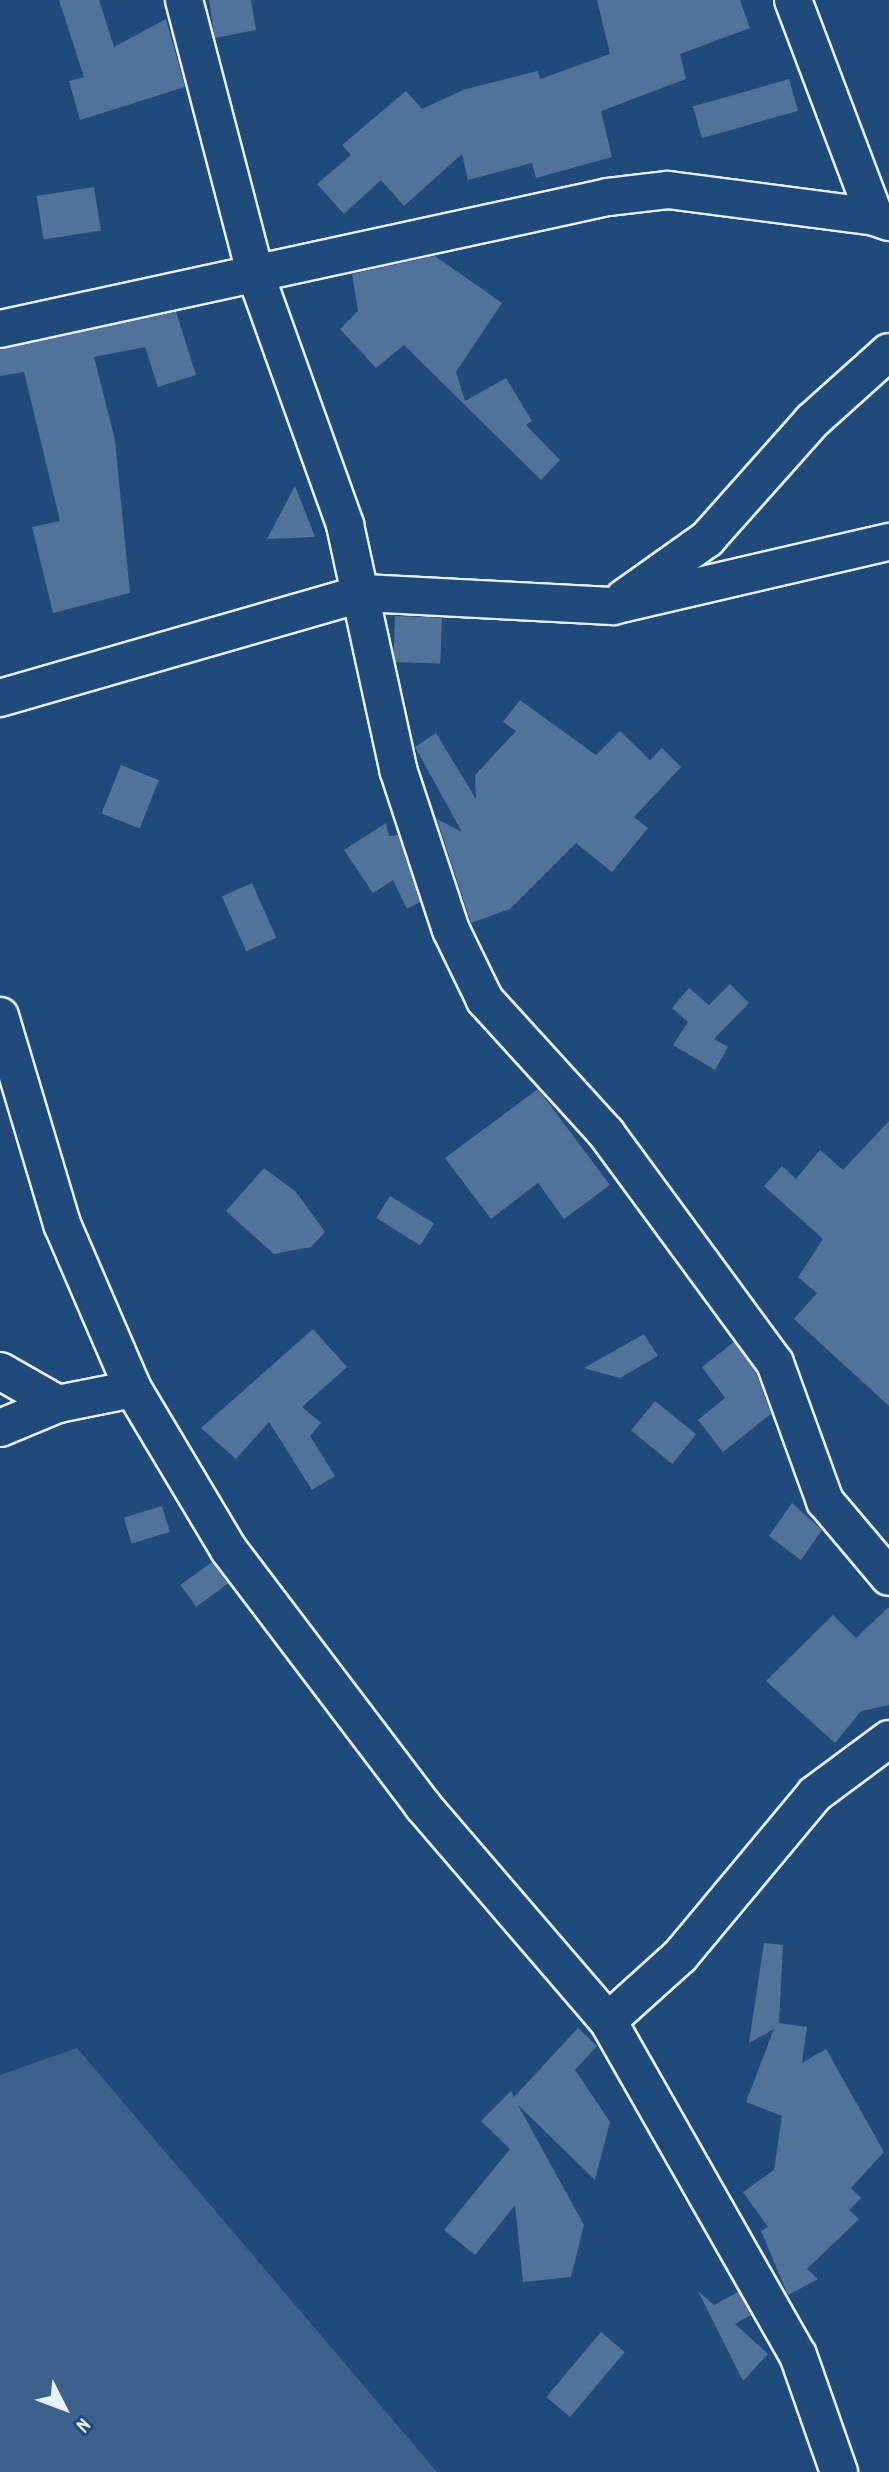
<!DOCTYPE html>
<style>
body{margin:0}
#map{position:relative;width:889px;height:2472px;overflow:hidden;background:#1f4a7a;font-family:Dekko,sans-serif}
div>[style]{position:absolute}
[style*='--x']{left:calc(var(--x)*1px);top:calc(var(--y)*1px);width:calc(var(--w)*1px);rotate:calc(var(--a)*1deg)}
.green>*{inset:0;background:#3c628c}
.building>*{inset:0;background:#517399;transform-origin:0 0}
.roads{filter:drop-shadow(2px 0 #e8f1f8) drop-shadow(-2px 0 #e8f1f8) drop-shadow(0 2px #e8f1f8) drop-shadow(0 -2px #e8f1f8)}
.minor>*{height:36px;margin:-18px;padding:0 18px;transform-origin:18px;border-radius:18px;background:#1f4a7a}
span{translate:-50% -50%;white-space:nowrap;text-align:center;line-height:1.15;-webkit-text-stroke:6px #1f4a7a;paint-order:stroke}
.north{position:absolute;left:24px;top:2368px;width:80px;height:80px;-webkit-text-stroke:6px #1f4a7a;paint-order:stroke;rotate:132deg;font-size:22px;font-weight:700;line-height:32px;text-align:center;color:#e8f1f8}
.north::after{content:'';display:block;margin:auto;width:28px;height:36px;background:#e8f1f8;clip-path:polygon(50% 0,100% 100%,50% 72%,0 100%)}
</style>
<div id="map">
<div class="green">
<i style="clip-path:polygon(77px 2048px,437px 2472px,0 2472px,0 2075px)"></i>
</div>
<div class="building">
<i style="clip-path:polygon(59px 0,99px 0,114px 47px,166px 19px,185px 87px,80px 120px,69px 81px,84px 77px)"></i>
<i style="clip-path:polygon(209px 0,251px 0,256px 30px,215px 38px)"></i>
<i style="clip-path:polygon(597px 0,740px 0,750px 28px,680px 54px,686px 79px,601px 111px,612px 157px,536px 178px,532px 163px,468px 180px,462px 154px,404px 206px,381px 180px,344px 214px,317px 184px,351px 155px,342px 145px,406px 91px,422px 109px,463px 90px,538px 71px,540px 79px,610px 54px)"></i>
<i style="left:789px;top:79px;width:33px;height:100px;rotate:74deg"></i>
<i style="left:94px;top:187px;width:44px;height:58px;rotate:81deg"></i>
<i style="clip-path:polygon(435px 256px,502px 303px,456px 372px,465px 401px,506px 378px,532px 421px,526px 425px,560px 460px,541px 480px,404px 345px,376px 368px,340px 329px,358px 311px,352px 274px)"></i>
<i style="clip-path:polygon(176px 312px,196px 375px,158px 387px,145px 347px,94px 357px,115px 440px,130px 593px,53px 613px,32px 527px,60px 521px,24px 372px,0 376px,0 349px)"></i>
<i style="clip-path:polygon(295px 486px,315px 537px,267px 539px)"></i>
<i style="left:395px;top:616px;width:47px;height:46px;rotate:2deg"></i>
<i style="clip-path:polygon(520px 700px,596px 755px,620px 731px,650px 760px,662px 748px,681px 767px,634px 817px,648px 828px,612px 872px,576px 843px,510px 909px,471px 923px,437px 819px,462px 832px,415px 747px,436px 733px,476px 799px,475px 775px,516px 731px,503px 722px)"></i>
<i style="left:121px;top:765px;width:41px;height:52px;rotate:22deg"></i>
<i style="clip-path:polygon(386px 823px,389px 836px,398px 835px,420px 902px,407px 909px,393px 880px,373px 893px,344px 850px)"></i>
<i style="left:252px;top:883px;width:60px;height:33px;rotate:66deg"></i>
<i style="clip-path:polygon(730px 984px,749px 1003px,714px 1039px,728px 1047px,715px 1070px,673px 1045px,688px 1022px,672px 1008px,689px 988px,709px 1005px)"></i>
<i style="clip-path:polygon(538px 1089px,610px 1185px,564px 1219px,538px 1183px,491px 1219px,445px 1158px)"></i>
<i style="clip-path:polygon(889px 1121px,889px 1406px,794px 1319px,817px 1293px,798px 1277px,823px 1239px,764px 1186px,782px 1166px,796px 1179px,820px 1150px,843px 1170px)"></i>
<i style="clip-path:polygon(264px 1168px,296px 1192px,325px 1232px,311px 1247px,274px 1254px,226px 1211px)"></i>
<i style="left:390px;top:1196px;width:52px;height:26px;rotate:32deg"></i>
<i style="clip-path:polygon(313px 1329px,347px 1367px,302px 1407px,321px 1423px,310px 1436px,335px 1476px,312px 1490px,269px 1422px,236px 1459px,201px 1428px)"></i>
<i style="clip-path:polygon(644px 1334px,658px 1356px,620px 1378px,584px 1368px)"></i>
<i style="clip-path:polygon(734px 1342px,756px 1373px,771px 1414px,723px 1452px,698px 1420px,725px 1398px,702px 1367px)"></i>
<i style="left:655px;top:1401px;width:53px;height:38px;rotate:39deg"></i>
<i style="clip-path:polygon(792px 1503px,822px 1530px,801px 1560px,769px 1536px)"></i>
<i style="left:162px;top:1506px;width:27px;height:40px;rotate:73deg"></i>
<i style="left:212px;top:1562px;width:27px;height:39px;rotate:54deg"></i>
<i style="clip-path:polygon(889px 1607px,889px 1705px,861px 1711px,835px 1743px,766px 1681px,833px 1615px,856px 1638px)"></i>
<i style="clip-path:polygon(764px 1943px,783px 1945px,779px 2023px,807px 2027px,802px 2063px,826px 2049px,884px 2152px,851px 2188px,861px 2198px,849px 2210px,859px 2219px,807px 2269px,818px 2279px,788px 2295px,761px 2231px,768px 2227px,743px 2192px,774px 2170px,782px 2116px,746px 2102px,774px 2029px,749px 2043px)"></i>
<i style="clip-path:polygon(578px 2028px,597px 2046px,575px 2070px,610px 2122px,595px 2180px,518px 2105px,584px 2225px,571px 2277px,523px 2282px,515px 2205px,475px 2255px,444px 2230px,510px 2149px,481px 2121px,511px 2091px,514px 2097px)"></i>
<i style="clip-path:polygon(698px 2291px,714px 2305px,738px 2292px,751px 2315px,735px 2324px,768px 2354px,743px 2381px)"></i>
<i style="left:601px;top:2332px;width:31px;height:85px;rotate:40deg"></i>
</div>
<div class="roads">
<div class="minor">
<i style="--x:184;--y:0;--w:282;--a:75.4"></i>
<i style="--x:255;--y:273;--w:268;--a:70.3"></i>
<i style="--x:345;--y:525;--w:250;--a:77.7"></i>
<i style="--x:398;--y:769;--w:169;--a:71.8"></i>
<i style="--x:451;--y:930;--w:78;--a:64.1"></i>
<i style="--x:485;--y:1000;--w:180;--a:47.7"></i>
<i style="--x:606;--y:1133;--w:285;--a:53.7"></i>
<i style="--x:775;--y:1363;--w:147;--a:70.1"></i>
<i style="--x:825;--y:1501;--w:99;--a:49.9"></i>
<i style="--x:793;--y:0;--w:232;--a:69.3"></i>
<i style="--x:875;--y:217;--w:15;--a:20"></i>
<i style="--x:0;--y:329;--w:622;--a:-12.25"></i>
<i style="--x:608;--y:197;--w:60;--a:-6.7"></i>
<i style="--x:668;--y:190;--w:209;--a:7.4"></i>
<i style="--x:624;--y:598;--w:102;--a:-35.4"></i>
<i style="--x:707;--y:539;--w:158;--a:-48.3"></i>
<i style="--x:812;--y:421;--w:103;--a:-41.9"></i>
<i style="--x:0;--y:698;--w:378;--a:-16.1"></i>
<i style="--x:363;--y:593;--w:250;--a:3"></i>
<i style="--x:613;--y:606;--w:283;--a:-13.1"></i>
<i style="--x:0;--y:1016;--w:217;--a:73.4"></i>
<i style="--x:62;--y:1224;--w:180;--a:66.7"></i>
<i style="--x:133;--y:1389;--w:187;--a:59.2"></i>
<i style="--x:229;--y:1550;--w:321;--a:52.8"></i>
<i style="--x:423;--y:1806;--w:284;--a:49.3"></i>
<i style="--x:608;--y:2021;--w:384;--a:60.4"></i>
<i style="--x:798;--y:2355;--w:124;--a:70.7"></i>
<i style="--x:0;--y:1371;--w:67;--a:29.6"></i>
<i style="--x:0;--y:1428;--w:63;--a:-22.5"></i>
<i style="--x:58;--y:1404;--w:76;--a:-11.3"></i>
<i style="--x:608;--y:2021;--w:98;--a:-42.1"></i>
<i style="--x:681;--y:1955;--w:209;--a:-50.2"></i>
<i style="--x:815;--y:1794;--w:92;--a:-36.6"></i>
</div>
</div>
<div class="north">N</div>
</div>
